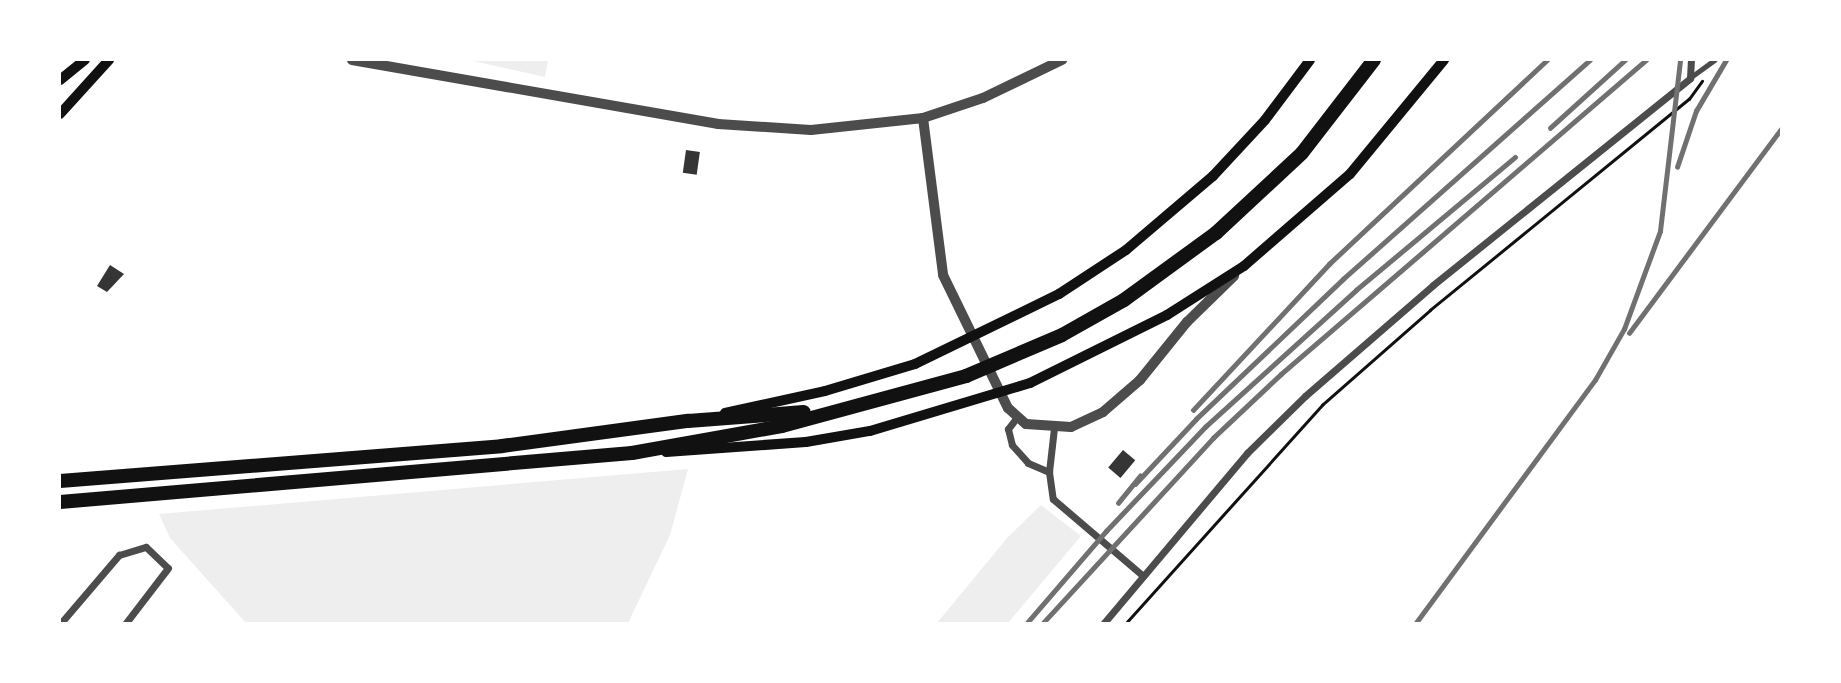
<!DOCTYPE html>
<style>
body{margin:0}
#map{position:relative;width:1841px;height:683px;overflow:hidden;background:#fff;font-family:"Space Grotesk",sans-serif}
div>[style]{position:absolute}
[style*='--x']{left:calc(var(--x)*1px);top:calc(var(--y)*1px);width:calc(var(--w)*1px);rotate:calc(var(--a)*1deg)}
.green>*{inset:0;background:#eee}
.building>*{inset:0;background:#353535;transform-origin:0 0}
.path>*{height:2.5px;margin:-1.25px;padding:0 1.25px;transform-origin:1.25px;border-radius:1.25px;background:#111}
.service>*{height:4.5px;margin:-2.25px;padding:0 2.25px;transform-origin:2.25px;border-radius:2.25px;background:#4c4c4c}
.minor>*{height:7px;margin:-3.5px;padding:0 3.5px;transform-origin:3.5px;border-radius:3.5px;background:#4c4c4c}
.tertiary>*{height:10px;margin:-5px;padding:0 5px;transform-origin:5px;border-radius:5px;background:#4c4c4c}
.secondary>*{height:10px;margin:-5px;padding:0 5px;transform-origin:5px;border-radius:5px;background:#111}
.trunk>*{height:14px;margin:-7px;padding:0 7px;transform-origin:7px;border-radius:7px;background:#111}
.rail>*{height:4.5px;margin:-2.25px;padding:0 2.25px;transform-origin:2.25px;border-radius:2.25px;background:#707070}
span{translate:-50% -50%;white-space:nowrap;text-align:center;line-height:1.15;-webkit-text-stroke:7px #fff;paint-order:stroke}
.frame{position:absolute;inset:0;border:61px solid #fff;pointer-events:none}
</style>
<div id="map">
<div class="green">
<i style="clip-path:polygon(469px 60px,548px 60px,545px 77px)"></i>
<i style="clip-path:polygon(688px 469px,670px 535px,628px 623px,246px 623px,170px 538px,159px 514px)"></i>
<i style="clip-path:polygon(1041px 505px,1081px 536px,1008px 623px,937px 623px,1008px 537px)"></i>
</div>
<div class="building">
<i style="left:686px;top:150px;width:14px;height:23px;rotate:8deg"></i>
<i style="clip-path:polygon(110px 265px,124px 274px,107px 292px,97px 286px)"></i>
<i style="left:1123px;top:450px;width:16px;height:23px;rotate:40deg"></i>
</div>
<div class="path">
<i style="--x:1125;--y:624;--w:295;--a:-48"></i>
<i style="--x:1322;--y:405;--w:144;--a:-41.3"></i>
<i style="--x:1430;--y:310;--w:334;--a:-39.2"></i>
<i style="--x:1689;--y:99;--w:22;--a:-54"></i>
</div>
<div class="service">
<i style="--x:1691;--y:77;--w:29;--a:-36"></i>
</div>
<div class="minor">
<i style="--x:1017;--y:417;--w:15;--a:127"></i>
<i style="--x:1008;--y:429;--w:16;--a:76"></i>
<i style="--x:1012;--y:445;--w:24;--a:48"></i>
<i style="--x:1028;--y:463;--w:23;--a:23"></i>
<i style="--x:1054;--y:428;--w:44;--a:96.5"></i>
<i style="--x:1049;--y:472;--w:27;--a:82"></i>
<i style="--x:1053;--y:499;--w:118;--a:40.5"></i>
<i style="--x:60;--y:624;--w:91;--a:-49.5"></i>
<i style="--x:119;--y:555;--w:28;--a:-17"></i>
<i style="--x:146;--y:547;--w:30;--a:44"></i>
<i style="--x:168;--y:568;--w:71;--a:127.5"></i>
<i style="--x:1103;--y:624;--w:224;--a:-49.9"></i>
<i style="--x:1247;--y:453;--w:81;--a:-44.5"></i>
<i style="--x:1305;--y:396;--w:169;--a:-40.9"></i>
<i style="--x:1433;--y:285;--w:330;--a:-38.8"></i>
<i style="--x:1690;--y:78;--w:18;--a:-87"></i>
</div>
<div class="tertiary">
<i style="--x:352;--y:60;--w:372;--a:9.9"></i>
<i style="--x:718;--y:124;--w:93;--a:3.7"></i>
<i style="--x:811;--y:130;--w:113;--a:-6.1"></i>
<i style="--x:923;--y:118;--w:63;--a:-18.4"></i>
<i style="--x:983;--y:98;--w:88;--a:-25.7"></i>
<i style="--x:923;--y:118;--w:158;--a:82.7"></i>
<i style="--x:943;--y:275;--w:148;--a:64"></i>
<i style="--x:1008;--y:408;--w:24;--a:42"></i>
<i style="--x:1026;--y:424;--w:45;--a:3.8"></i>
<i style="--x:1071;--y:427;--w:35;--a:-25"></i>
<i style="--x:1103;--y:412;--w:49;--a:-40.9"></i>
<i style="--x:1140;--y:380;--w:75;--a:-51"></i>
<i style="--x:1187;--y:322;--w:66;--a:-44.4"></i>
</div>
<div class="secondary">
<i style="--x:60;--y:80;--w:32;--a:-39"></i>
<i style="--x:60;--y:114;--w:73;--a:-47.8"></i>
<i style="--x:725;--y:413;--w:102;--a:-12.4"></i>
<i style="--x:825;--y:391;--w:94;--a:-16.7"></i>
<i style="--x:915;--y:364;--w:160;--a:-25.9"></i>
<i style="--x:1059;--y:294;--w:80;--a:-33.3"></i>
<i style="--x:1126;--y:250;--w:114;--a:-40.4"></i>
<i style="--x:1213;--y:176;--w:76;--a:-47.1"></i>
<i style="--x:1265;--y:120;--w:75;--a:-53.1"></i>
<i style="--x:666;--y:452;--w:140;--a:-4.1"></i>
<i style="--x:806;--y:442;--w:65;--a:-9.8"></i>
<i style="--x:870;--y:431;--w:167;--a:-16.7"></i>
<i style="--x:1030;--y:383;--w:153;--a:-26.4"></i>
<i style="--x:1167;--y:315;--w:91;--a:-32.5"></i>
<i style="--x:1244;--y:266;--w:140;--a:-41"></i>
<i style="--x:1350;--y:174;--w:148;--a:-50.5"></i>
</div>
<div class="trunk">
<i style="--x:60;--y:481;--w:443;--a:-4.5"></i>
<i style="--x:502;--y:446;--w:188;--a:-7.7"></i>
<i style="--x:688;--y:421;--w:116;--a:-4.4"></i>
<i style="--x:60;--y:502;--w:574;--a:-4.9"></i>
<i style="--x:632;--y:453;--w:152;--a:-10.2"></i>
<i style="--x:782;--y:426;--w:191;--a:-15.2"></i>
<i style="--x:966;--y:376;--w:104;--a:-23.1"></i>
<i style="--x:1062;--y:335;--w:71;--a:-29.4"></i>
<i style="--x:1124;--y:300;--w:114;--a:-36.1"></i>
<i style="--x:1216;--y:233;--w:117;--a:-42.9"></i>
<i style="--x:1302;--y:153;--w:118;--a:-52.3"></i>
</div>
<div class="rail">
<i style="--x:1550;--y:128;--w:101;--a:-42.2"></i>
<i style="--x:1677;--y:167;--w:59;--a:-71.3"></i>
<i style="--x:1696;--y:111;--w:59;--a:-59.5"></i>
<i style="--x:1629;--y:333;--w:256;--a:-53.3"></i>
<i style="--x:1193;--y:410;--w:200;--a:-47"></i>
<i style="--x:1329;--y:264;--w:299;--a:-43.1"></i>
<i style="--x:1135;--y:484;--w:89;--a:-46.8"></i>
<i style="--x:1196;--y:419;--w:203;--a:-43.6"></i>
<i style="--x:1343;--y:279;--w:330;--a:-41.6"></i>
<i style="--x:1118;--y:503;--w:35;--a:-51"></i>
<i style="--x:1026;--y:624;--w:123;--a:-49.3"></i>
<i style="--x:1106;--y:531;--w:144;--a:-46.4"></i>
<i style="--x:1205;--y:427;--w:204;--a:-42.2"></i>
<i style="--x:1356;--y:290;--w:207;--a:-39.9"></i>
<i style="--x:1042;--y:624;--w:253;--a:-47.4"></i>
<i style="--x:1213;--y:438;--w:93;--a:-43.3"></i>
<i style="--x:1281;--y:374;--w:481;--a:-40.7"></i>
<i style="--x:1415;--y:624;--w:303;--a:-53.6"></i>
<i style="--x:1595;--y:380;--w:59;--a:-60.4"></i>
<i style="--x:1624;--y:329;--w:104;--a:-69.8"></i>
<i style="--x:1660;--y:231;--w:172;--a:-83.3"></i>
</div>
<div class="frame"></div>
</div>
